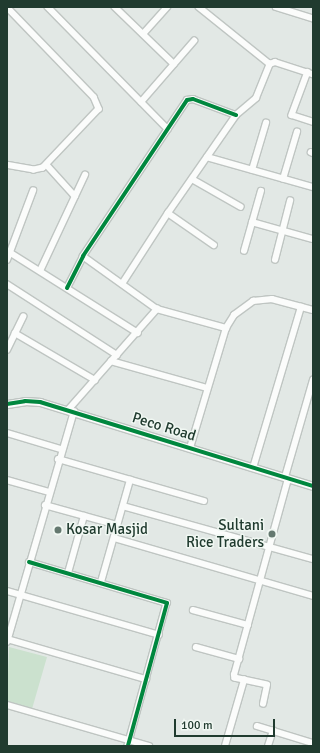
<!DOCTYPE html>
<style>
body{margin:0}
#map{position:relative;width:320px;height:753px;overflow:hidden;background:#e2e8e5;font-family:Signika,sans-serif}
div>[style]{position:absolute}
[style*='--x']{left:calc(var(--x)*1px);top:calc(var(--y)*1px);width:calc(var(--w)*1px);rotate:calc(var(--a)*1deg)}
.green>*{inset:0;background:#cbe1ce}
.roads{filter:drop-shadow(1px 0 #bfc5c2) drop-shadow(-1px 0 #bfc5c2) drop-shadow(0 1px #bfc5c2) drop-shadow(0 -1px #bfc5c2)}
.minor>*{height:5.5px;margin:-2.75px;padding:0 2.75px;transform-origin:2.75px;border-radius:2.75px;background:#fbfcfb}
.tertiary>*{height:7px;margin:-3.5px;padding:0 3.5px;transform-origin:3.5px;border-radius:3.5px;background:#fbfcfb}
.cycleway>*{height:4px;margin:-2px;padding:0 2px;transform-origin:2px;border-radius:2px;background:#00873e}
.dots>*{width:11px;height:11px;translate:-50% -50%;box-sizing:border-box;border:2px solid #f0f7f2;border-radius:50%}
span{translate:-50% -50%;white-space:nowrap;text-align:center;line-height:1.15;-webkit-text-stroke:3px #f0f7f2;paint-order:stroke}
.street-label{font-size:15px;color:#203b2f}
.poi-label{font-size:15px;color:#203b2f}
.right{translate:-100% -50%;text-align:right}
.left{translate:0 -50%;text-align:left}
.frame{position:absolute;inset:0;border:8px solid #203b2f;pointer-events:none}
.scale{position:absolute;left:174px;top:719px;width:101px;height:18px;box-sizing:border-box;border:2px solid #203b2f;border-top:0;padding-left:5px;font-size:12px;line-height:14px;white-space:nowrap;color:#203b2f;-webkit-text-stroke:3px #f0f7f2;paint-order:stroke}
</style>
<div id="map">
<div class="green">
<i style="clip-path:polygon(9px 647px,47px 657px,32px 709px,7px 702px)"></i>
</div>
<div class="roads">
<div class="minor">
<i style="--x:7;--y:7;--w:125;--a:46"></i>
<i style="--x:94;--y:97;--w:13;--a:67"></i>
<i style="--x:99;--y:109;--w:81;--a:133.5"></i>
<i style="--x:43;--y:168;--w:9;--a:167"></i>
<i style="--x:34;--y:170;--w:27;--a:-170"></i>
<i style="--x:48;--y:7;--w:171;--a:45.5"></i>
<i style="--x:115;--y:7;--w:82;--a:44"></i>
<i style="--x:199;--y:7;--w:91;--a:38.8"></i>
<i style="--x:276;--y:7;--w:39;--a:17"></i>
<i style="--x:143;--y:34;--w:36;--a:-48"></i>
<i style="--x:270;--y:64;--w:5;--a:-22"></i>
<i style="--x:275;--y:62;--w:40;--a:18"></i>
<i style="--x:308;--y:72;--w:46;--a:110.4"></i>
<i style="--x:292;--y:115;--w:22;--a:18"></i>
<i style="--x:141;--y:102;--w:81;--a:-49"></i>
<i style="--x:311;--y:152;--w:2;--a:27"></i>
<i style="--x:207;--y:157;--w:110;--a:15.8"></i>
<i style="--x:47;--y:165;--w:42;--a:47.9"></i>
<i style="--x:252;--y:170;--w:49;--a:-73.4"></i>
<i style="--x:192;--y:179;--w:56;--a:29.7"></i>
<i style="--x:283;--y:179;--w:49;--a:-73.4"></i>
<i style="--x:168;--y:213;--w:56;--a:34.8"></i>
<i style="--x:252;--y:222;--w:63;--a:15.6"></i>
<i style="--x:244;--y:251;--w:62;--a:-74.2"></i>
<i style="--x:11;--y:253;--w:150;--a:32.2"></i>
<i style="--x:83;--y:256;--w:91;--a:35.6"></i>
<i style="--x:157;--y:309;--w:72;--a:15.4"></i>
<i style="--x:7;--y:260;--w:74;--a:-69.4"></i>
<i style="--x:275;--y:260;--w:61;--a:-75.7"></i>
<i style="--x:40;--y:271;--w:106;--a:-64.9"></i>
<i style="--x:7;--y:284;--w:131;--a:32.8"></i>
<i style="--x:122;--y:284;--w:85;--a:-57.1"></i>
<i style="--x:168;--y:213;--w:119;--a:-55.2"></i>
<i style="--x:236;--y:115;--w:26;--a:-40"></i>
<i style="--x:256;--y:98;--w:37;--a:-68"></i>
<i style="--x:67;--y:288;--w:36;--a:-63"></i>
<i style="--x:83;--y:256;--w:187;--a:-56.3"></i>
<i style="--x:187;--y:100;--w:6;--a:-9"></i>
<i style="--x:193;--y:99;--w:46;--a:20.4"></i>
<i style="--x:15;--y:333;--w:93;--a:30.4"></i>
<i style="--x:7;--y:350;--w:37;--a:-64"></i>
<i style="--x:111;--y:361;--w:100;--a:15.7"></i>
<i style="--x:68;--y:410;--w:135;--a:-48.6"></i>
<i style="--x:7;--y:433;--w:56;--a:16.5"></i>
<i style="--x:190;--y:448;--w:125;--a:-73.3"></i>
<i style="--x:226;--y:328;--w:15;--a:-58"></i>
<i style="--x:234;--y:315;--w:24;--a:-36"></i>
<i style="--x:253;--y:301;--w:19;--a:-6"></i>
<i style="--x:272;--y:299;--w:42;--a:15"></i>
<i style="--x:58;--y:459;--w:152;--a:16"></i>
<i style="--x:253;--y:468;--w:168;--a:-73.4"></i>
<i style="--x:285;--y:477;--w:101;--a:-73.9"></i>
<i style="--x:7;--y:480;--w:44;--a:15.9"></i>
<i style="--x:45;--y:505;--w:75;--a:15.5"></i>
<i style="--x:123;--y:506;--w:197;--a:15.6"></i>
<i style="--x:114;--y:538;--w:207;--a:16.2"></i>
<i style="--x:29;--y:562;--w:144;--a:16.5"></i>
<i style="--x:167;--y:603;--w:148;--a:105.3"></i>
<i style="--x:68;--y:573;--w:59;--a:-74.3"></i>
<i style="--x:101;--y:582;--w:106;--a:-74.1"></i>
<i style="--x:7;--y:591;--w:158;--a:16.1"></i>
<i style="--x:193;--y:610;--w:57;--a:15.3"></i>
<i style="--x:7;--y:639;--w:145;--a:16.1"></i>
<i style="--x:7;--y:642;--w:240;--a:-73.8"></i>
<i style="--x:196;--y:647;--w:45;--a:15.6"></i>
<i style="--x:263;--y:704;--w:19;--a:-78"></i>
<i style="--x:267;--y:685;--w:33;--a:-168"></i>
<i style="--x:235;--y:678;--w:3;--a:-108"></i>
<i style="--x:234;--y:675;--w:203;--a:-74.6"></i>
<i style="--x:7;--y:705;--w:148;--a:16.1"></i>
<i style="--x:257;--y:726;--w:59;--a:16.9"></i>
<i style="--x:225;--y:746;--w:69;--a:-73.9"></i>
<i style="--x:268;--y:746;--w:16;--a:-72"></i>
</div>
<div class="tertiary">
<i style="--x:7;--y:404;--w:18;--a:-9"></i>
<i style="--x:25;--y:401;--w:15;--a:4"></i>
<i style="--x:40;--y:402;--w:286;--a:17.1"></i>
</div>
</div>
<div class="cycleway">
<i style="--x:67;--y:288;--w:36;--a:-63"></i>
<i style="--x:83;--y:256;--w:187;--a:-56.3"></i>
<i style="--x:187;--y:100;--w:6;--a:-9"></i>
<i style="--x:193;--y:99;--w:46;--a:20.4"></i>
<i style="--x:7;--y:404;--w:18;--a:-9"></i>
<i style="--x:25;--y:401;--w:15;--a:4"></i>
<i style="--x:40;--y:402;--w:286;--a:17.1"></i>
<i style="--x:29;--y:562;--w:144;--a:16.5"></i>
<i style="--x:167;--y:603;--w:148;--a:105.3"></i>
</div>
<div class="dots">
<i style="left:58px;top:530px;background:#64786f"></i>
<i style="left:272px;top:534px;background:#64786f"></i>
</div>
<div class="street-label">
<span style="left:164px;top:427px;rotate:17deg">Peco Road</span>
</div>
<div class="poi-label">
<span class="right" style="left:264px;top:534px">Sultani<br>Rice Traders</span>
<span class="left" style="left:66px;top:530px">Kosar Masjid</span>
</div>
<div class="frame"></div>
<div class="scale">100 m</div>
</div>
